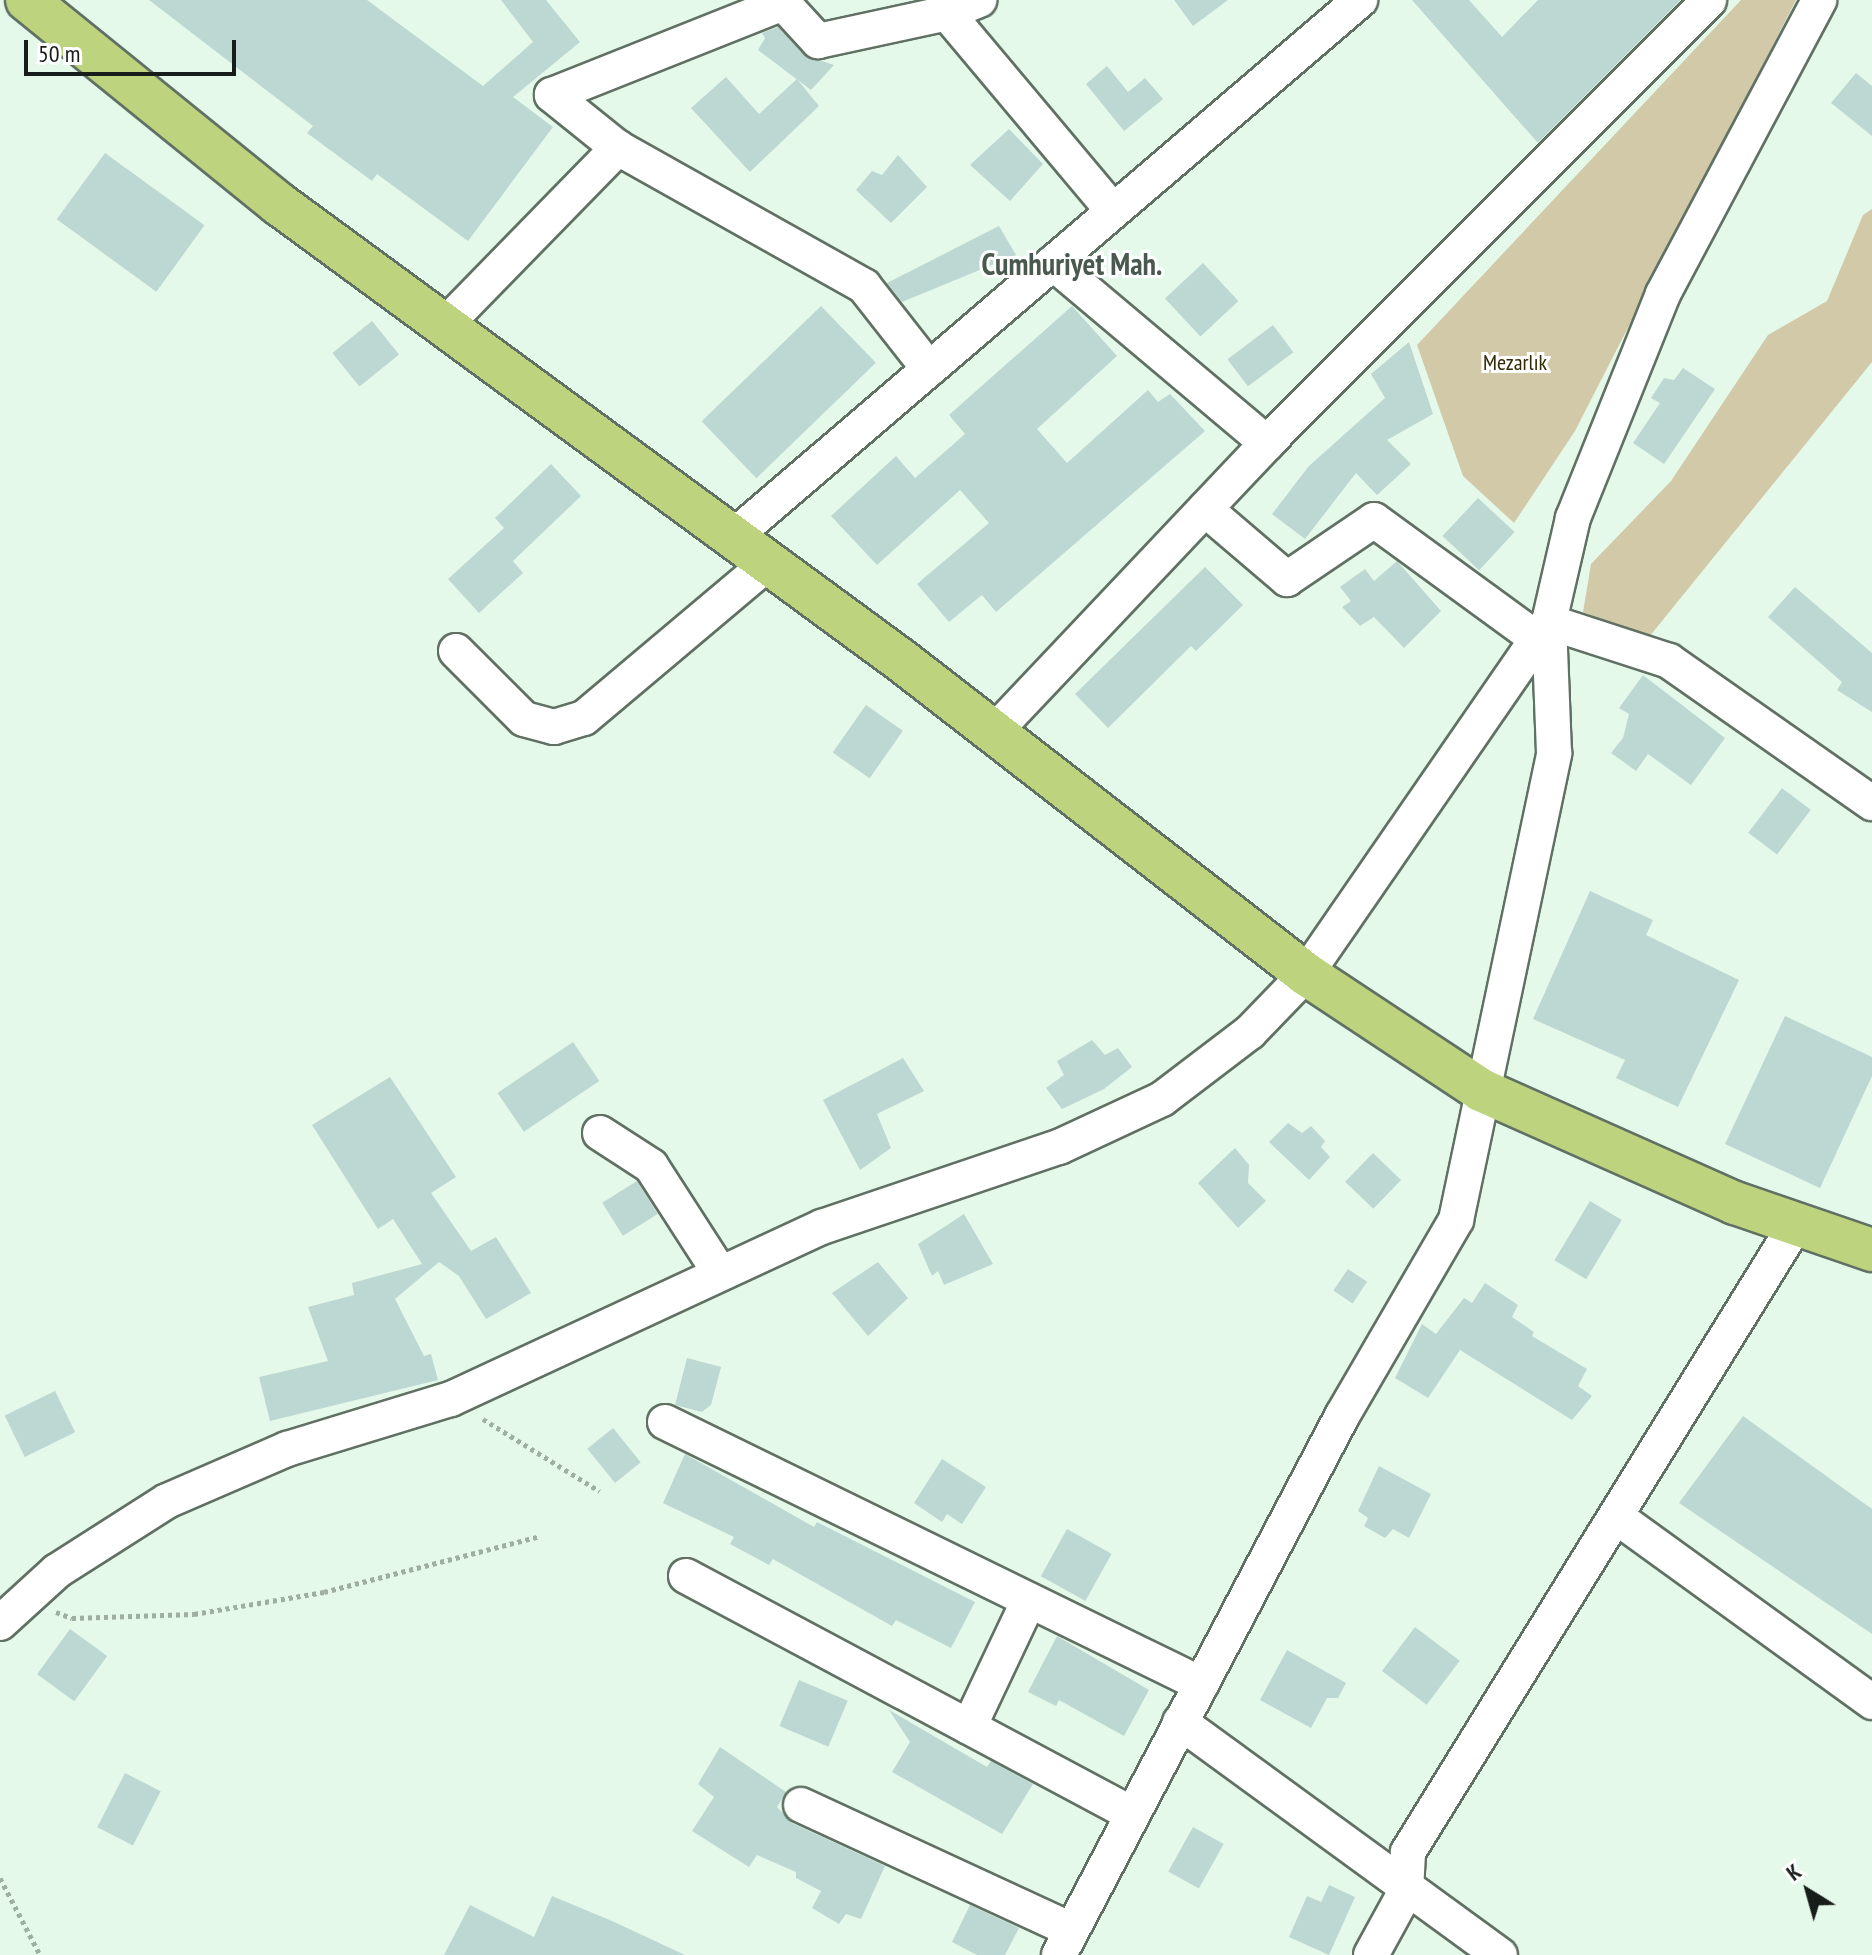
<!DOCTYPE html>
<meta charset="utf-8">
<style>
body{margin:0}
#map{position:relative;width:1872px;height:1955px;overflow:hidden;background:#e5f9ea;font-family:"PT Sans Narrow",sans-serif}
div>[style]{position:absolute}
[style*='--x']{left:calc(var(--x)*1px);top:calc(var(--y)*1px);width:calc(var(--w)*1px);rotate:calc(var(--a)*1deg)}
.green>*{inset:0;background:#d2c9a9}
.building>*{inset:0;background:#bdd7d2;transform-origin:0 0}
.path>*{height:5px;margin-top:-2.5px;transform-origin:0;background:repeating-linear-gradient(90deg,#9eaea2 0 4px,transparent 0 8px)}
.roads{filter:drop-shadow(2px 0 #607164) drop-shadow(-2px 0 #607164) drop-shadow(0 2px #607164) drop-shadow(0 -2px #607164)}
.minor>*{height:34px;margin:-17px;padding:0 17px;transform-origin:17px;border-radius:17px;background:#fff}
.major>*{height:42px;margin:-21px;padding:0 21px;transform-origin:21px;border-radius:21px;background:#bdd37e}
span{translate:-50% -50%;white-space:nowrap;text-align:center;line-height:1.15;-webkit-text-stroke:6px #fff;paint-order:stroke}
.park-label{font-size:22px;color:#322905}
.district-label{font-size:30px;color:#49594d;font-weight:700}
.north{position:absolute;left:1768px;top:1851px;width:80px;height:80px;-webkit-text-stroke:6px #fff;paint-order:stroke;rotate:323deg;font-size:22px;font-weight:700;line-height:32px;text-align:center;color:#171e19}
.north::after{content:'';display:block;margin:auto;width:28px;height:36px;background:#171e19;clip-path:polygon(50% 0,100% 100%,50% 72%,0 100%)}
.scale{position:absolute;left:24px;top:40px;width:212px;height:36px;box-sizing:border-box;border:4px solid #171e19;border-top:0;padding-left:10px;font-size:24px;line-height:28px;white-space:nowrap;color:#171e19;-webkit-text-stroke:6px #fff;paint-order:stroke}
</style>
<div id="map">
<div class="green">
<i style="clip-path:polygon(1741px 0,1796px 0,1575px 431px,1514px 523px,1463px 476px,1417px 345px)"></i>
<i style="clip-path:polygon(1872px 209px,1872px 362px,1649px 637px,1583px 612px,1591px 564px,1671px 481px,1768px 335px,1827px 301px,1863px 215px)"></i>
</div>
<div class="building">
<i style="clip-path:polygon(149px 0,367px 0,483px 86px,533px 42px,501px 0,546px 0,580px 42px,513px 97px,553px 127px,468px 241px,377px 174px,372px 181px,307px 133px,313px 126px)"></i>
<i style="clip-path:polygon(1174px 0,1228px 0,1193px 26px)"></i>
<i style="clip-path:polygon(1412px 0,1469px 0,1502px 37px,1538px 0,1681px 0,1538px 143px)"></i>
<i style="clip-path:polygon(778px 27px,804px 55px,834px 65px,811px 90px,758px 50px,765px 38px,762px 33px)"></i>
<i style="clip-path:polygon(1107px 66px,1128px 92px,1145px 78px,1163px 99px,1124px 131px,1086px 84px)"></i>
<i style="clip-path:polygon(1856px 73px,1872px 86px,1872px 136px,1831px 103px)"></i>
<i style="clip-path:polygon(726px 77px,759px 114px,797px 79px,819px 106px,750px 172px,691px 108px)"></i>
<i style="clip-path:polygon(1009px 129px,1043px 164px,1010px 201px,970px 165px)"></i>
<i style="left:105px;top:153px;width:123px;height:82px;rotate:36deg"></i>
<i style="clip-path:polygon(898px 155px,927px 187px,891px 223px,856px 190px,872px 171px,882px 175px)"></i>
<i style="clip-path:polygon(999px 226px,1016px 255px,902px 302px,887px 283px)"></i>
<i style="left:1203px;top:263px;width:52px;height:52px;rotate:47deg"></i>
<i style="left:821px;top:306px;width:79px;height:166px;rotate:46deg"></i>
<i style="clip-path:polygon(1072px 306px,1117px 356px,1037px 429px,1067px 463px,1148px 390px,1158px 402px,1170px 394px,1205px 431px,996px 612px,982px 595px,949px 622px,917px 584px,989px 523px,960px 490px,877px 565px,831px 516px,896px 456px,915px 478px,965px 434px,949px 415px)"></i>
<i style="left:372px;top:321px;width:43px;height:51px;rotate:51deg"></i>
<i style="left:1273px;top:325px;width:34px;height:57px;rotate:53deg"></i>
<i style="clip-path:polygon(1409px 342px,1433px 414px,1387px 440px,1411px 464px,1377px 495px,1356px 473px,1305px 539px,1272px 514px,1309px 466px,1385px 398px,1371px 374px)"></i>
<i style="clip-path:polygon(1683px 368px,1715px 389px,1664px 464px,1633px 443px,1660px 403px,1651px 398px,1664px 378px,1674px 380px)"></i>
<i style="clip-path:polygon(551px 464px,581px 496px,513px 561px,523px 573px,479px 613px,448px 579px,504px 528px,495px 518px)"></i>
<i style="left:1478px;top:498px;width:50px;height:52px;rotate:43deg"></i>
<i style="clip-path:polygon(1397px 561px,1441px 611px,1404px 648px,1374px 617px,1360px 626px,1342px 607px,1351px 601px,1340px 587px,1365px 569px,1374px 581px)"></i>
<i style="clip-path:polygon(1205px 567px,1243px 605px,1196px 651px,1191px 646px,1108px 728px,1075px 694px)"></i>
<i style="clip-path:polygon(1795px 587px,1872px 653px,1872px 712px,1837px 690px,1842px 682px,1768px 617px)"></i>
<i style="clip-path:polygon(1643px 675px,1725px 738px,1691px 785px,1648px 754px,1636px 771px,1611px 753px,1623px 738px,1629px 714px,1619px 708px)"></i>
<i style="left:866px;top:705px;width:45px;height:58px;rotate:35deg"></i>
<i style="left:1782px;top:788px;width:36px;height:56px;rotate:37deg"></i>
<i style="clip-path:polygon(1590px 891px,1653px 920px,1646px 935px,1739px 980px,1678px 1107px,1616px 1078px,1625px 1060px,1533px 1019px)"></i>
<i style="clip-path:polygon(1785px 1016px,1872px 1057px,1872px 1076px,1820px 1188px,1725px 1144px)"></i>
<i style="clip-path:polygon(1092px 1040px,1105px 1055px,1118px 1048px,1132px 1067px,1104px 1089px,1062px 1109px,1046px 1088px,1064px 1075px,1057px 1061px)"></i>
<i style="left:573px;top:1042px;width:47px;height:91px;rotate:56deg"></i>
<i style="clip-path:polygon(903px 1058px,924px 1091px,877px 1114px,891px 1148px,860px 1170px,823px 1100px)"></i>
<i style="clip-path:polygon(390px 1077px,456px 1177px,431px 1193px,471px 1251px,496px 1237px,531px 1293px,486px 1319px,459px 1276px,439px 1262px,395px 1299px,424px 1356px,431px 1354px,438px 1380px,270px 1421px,259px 1377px,328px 1361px,308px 1307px,354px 1295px,352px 1283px,422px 1264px,393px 1219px,378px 1229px,312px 1125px)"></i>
<i style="clip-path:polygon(1288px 1123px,1302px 1133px,1311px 1126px,1325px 1141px,1321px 1147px,1330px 1157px,1309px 1180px,1269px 1142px)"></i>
<i style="clip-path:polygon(1235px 1148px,1249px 1165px,1248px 1183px,1266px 1201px,1238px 1228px,1198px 1183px)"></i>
<i style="left:1373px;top:1153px;width:39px;height:40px;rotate:44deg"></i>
<i style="left:637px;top:1181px;width:39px;height:41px;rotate:58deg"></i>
<i style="left:1590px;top:1201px;width:37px;height:69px;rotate:31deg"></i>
<i style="clip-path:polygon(964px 1214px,993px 1264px,944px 1285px,938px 1271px,932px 1276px,918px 1244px)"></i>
<i style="clip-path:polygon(878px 1262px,908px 1298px,868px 1336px,832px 1293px)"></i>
<i style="left:1348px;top:1269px;width:23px;height:26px;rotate:34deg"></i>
<i style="clip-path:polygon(1485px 1283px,1518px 1305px,1512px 1317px,1534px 1332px,1532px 1336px,1587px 1369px,1578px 1386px,1592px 1396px,1572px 1420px,1460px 1350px,1428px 1398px,1395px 1378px,1422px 1324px,1436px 1334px,1464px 1298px,1472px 1303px)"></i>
<i style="clip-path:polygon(687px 1358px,721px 1367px,711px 1405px,702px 1412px,675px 1405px)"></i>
<i style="left:55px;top:1391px;width:46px;height:56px;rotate:64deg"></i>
<i style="clip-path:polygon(1743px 1416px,1872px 1509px,1872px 1634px,1679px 1503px)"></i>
<i style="left:613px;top:1428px;width:44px;height:33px;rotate:51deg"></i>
<i style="clip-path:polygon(685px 1454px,814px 1527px,817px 1522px,975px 1602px,951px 1648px,896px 1620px,892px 1626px,773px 1559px,769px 1565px,730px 1544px,734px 1537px,663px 1503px)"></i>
<i style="clip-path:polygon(942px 1459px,986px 1487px,962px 1524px,947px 1514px,942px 1522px,914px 1503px)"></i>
<i style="clip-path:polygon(1379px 1466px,1431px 1494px,1409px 1538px,1393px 1529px,1385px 1538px,1364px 1526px,1368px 1518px,1358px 1511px)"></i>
<i style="left:1067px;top:1529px;width:51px;height:54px;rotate:29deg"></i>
<i style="left:1415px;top:1627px;width:56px;height:55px;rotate:37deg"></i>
<i style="left:70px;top:1629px;width:46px;height:56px;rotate:36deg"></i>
<i style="clip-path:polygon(1057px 1636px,1149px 1690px,1124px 1736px,1059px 1700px,1056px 1706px,1028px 1692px)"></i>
<i style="clip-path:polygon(1287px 1650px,1346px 1683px,1338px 1698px,1327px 1698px,1311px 1728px,1260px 1700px)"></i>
<i style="left:799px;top:1680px;width:53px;height:50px;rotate:23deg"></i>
<i style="clip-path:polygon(889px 1710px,987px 1767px,991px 1761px,1033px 1784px,1002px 1834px,892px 1772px,910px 1742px)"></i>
<i style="clip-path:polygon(720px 1747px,786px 1792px,777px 1807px,792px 1823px,885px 1866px,861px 1919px,846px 1914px,839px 1924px,812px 1908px,821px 1891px,796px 1878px,796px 1872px,757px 1855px,749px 1867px,692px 1831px,714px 1797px,698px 1784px)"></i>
<i style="left:125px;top:1773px;width:40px;height:61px;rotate:27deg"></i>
<i style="left:1193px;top:1827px;width:35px;height:51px;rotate:29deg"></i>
<i style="clip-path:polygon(1329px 1885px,1355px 1897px,1329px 1955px,1289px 1937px,1307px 1896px,1321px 1902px)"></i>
<i style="clip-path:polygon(552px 1896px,612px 1921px,685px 1955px,444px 1955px,470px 1905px,534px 1937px)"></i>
<i style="clip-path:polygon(970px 1905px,1019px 1928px,1005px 1955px,977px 1955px,952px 1942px)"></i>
</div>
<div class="path">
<i style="--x:483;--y:1419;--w:137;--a:31.8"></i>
<i style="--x:56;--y:1612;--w:17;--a:21"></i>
<i style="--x:72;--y:1618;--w:122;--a:-1.9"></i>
<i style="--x:194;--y:1614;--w:132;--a:-9.6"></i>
<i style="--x:324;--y:1592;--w:223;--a:-14.5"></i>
<i style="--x:0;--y:1878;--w:87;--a:62.5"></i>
</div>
<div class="roads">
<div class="minor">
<i style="--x:947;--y:13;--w:35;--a:-22"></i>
<i style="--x:1053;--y:263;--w:280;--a:40.1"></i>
<i style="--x:445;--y:325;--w:248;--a:-45.7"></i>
<i style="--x:929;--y:369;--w:105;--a:-128.1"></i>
<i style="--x:864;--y:286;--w:282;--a:-150.7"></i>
<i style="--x:618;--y:148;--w:85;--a:-141.2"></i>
<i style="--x:552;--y:95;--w:249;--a:-21.7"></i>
<i style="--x:783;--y:3;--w:52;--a:47.4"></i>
<i style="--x:818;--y:41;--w:132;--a:-12.2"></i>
<i style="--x:947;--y:13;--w:258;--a:50"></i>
<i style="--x:1205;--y:509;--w:108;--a:40.5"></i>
<i style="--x:1287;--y:579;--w:105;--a:-34.1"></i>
<i style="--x:1374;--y:520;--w:202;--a:36.1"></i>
<i style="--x:733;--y:537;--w:826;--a:-40.58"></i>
<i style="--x:456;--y:651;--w:96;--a:45"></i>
<i style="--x:524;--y:719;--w:31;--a:15"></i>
<i style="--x:554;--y:727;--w:31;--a:-17"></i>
<i style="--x:584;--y:718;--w:241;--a:-40.1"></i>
<i style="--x:994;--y:732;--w:398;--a:-46.6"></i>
<i style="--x:1267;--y:443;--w:626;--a:-45.06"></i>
<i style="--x:600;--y:1133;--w:61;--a:32.9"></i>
<i style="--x:651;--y:1166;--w:127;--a:57.2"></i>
<i style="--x:665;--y:1422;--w:597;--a:26.05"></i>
<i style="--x:1618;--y:1518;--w:314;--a:35.9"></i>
<i style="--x:686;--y:1576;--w:506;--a:28.09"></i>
<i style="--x:0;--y:1623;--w:77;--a:-42.4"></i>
<i style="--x:57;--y:1571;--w:130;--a:-32.5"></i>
<i style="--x:167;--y:1501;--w:131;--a:-23.4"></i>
<i style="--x:287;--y:1449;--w:171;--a:-17"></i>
<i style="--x:451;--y:1399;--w:409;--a:-24.9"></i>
<i style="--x:822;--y:1227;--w:250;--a:-18.7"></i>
<i style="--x:1059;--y:1147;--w:114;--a:-25"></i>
<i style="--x:1162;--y:1099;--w:111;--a:-37.3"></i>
<i style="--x:1250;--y:1032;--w:81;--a:-46"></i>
<i style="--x:1306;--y:974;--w:428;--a:-55.4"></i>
<i style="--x:1549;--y:622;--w:126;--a:18"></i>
<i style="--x:1669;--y:661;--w:248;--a:35"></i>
<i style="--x:1180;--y:1722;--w:396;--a:36.1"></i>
<i style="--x:969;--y:1727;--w:140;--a:-64.7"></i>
<i style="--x:801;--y:1805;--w:298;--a:24.8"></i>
<i style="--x:1059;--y:1955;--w:609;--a:-62.3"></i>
<i style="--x:1342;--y:1416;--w:227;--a:-59.8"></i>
<i style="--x:1456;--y:1220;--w:477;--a:-78.1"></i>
<i style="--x:1554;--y:753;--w:131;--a:-92.2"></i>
<i style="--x:1549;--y:622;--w:107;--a:-77"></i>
<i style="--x:1573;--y:518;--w:241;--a:-68.1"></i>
<i style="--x:1663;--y:294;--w:333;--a:-62"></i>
<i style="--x:1371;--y:1955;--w:73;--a:-61.3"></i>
<i style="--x:1406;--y:1891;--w:39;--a:-87"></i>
<i style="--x:1408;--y:1852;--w:738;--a:-58.29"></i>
</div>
<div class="major">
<i style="--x:27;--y:0;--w:324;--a:39"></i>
<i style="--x:279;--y:204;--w:773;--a:36.26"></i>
<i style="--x:902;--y:661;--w:511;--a:37.77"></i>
<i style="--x:1306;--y:974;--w:210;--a:33.5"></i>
<i style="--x:1481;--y:1090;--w:278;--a:24"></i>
<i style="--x:1735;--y:1203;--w:145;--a:18.9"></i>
</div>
</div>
<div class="park-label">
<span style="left:1515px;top:363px">Mezarlık</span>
</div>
<div class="district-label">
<span style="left:1072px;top:264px">Cumhuriyet Mah.</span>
</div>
<div class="north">K</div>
<div class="scale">50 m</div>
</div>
